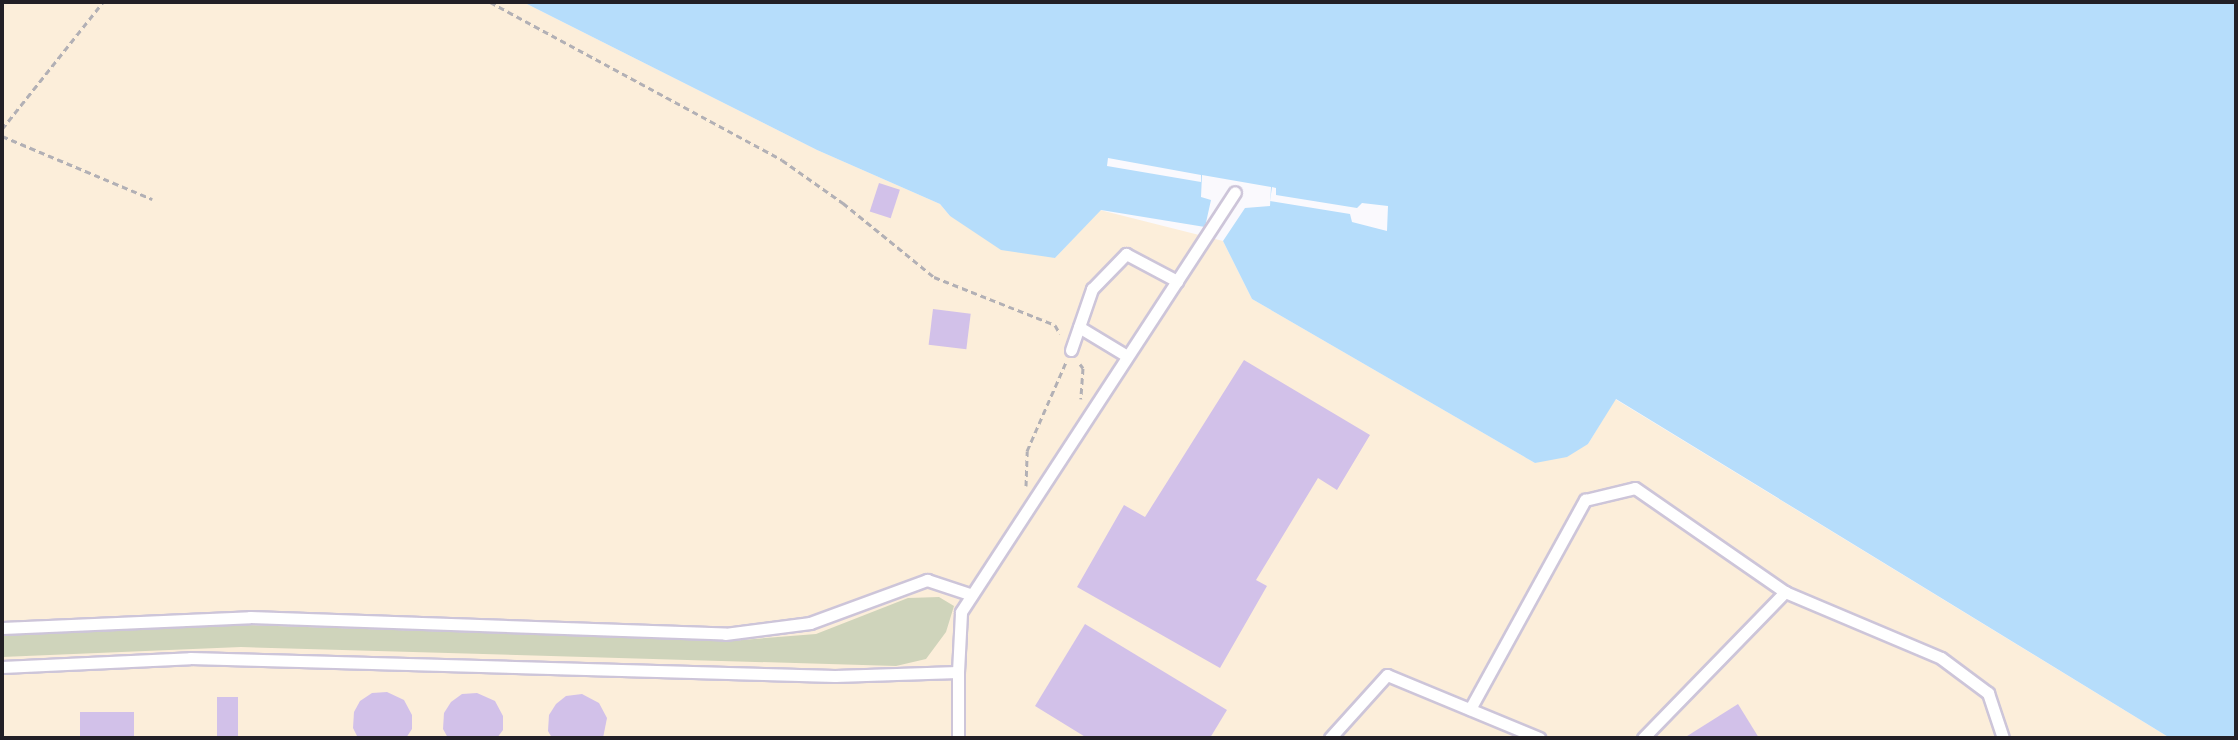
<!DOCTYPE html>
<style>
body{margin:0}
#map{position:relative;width:2238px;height:740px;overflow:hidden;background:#faf9fd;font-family:"PT Serif",serif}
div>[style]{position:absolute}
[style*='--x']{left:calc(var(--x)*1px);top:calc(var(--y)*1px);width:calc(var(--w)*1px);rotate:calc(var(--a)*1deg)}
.industrial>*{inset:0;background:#fceeda}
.green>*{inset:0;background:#cfd4bb}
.water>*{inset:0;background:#b6ddfb}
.pier>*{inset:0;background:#faf9fd}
.building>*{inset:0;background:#d2c1e9;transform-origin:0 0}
.path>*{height:3px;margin-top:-1.5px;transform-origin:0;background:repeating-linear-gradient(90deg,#b2b0b5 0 6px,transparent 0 10px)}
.roads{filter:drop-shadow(2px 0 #cdc5d9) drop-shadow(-2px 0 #cdc5d9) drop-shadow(0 2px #cdc5d9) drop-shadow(0 -2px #cdc5d9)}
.lane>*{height:11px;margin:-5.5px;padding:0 5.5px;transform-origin:5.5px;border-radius:5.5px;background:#fff}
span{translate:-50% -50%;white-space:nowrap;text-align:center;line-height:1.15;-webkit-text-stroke:8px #fff;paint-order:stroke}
.frame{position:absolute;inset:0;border:4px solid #221f26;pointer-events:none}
</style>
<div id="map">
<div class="industrial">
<i style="clip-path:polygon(2px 2px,523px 2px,817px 150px,940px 204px,950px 216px,1055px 258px,1100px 210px,1223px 241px,1252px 299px,1535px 463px,1588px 444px,1615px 399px,2170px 738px,2px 738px)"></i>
</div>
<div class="green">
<i style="clip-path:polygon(939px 597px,954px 606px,946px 632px,926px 659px,896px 666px,241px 647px,2px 657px,2px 635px,248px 625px,729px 641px,816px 634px,908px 598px)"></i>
</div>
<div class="water">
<i style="clip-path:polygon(523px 2px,2236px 2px,2236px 738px,2170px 738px,1616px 399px,1588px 444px,1567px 457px,1535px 463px,1252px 299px,1223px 241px,1245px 208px,1270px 206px,1271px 187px,1202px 175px,1201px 197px,1211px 200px,1205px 227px,1101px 210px,1055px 258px,1001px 250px,950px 216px,940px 204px,817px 150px)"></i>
</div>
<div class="pier">
<i style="clip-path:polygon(1108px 158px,1201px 175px,1201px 182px,1107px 166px)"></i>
<i style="clip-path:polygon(1272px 187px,1276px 188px,1276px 195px,1357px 208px,1362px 203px,1388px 206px,1387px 231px,1352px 222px,1350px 214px,1270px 201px)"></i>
</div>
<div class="building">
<i style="left:879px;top:183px;width:22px;height:30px;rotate:18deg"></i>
<i style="left:933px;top:309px;width:38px;height:36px;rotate:7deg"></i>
<i style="clip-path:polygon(1244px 360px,1370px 435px,1337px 490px,1318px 478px,1256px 580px,1267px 586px,1220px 668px,1077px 587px,1124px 505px,1145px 517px)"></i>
<i style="clip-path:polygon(1085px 624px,1227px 710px,1210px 738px,1087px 738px,1035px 706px)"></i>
<i style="clip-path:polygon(387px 692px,404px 700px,412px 715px,412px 729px,406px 738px,358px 738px,353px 728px,354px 712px,360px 701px,372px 693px)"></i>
<i style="clip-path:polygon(477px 693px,495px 701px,503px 716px,503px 730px,497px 738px,448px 738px,443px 729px,444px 713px,451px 702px,462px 694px)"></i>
<i style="clip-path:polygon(582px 694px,599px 703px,607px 718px,603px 738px,552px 738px,548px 731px,549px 715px,556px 704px,566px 696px)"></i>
<i style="left:217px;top:697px;width:21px;height:41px"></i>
<i style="clip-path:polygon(1738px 704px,1759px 738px,1684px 738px)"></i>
<i style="left:134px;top:712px;width:26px;height:54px;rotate:90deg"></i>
</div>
<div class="path">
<i style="--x:490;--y:2;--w:332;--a:28.4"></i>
<i style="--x:782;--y:160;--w:75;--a:35.2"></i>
<i style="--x:843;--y:203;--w:117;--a:39.1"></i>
<i style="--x:934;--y:277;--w:130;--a:21.6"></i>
<i style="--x:1055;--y:325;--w:10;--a:61"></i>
<i style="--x:2;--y:129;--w:162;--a:-51.5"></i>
<i style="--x:2;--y:136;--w:163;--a:22.8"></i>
<i style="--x:1080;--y:364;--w:5;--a:53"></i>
<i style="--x:1083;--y:368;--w:31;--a:94"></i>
<i style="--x:1026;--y:486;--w:35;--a:-88"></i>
<i style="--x:1027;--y:451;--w:97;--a:-66.3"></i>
</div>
<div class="roads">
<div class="lane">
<i style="--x:1079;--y:327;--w:56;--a:31.1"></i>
<i style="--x:1071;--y:350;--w:65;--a:-71"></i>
<i style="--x:1092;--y:289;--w:49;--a:-45.8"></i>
<i style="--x:1126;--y:254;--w:58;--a:27.9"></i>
<i style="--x:2;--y:628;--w:248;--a:-2.5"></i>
<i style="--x:250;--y:617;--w:475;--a:2"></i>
<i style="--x:725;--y:634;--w:86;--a:-7.4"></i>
<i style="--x:810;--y:623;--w:125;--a:-20.2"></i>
<i style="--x:927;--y:580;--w:47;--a:18.4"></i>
<i style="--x:2;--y:667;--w:188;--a:-2.7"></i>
<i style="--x:190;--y:658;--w:645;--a:1.6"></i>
<i style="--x:835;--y:676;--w:123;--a:-1.9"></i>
<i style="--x:958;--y:672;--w:60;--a:-87.1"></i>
<i style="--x:961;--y:612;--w:501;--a:-56.88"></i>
<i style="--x:1470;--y:709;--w:239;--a:-61.2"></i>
<i style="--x:1585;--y:500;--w:51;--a:-13.5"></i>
<i style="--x:1635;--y:488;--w:183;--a:34.7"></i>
<i style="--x:1785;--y:592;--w:169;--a:22.9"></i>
<i style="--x:1941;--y:658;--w:59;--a:36.7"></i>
<i style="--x:1988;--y:693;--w:47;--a:71.6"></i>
<i style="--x:958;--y:738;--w:66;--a:-90"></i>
<i style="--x:1330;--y:738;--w:85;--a:-47.9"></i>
<i style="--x:1387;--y:675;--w:165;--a:22.5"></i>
<i style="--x:1643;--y:738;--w:204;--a:-45.8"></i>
</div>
</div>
<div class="frame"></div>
</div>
